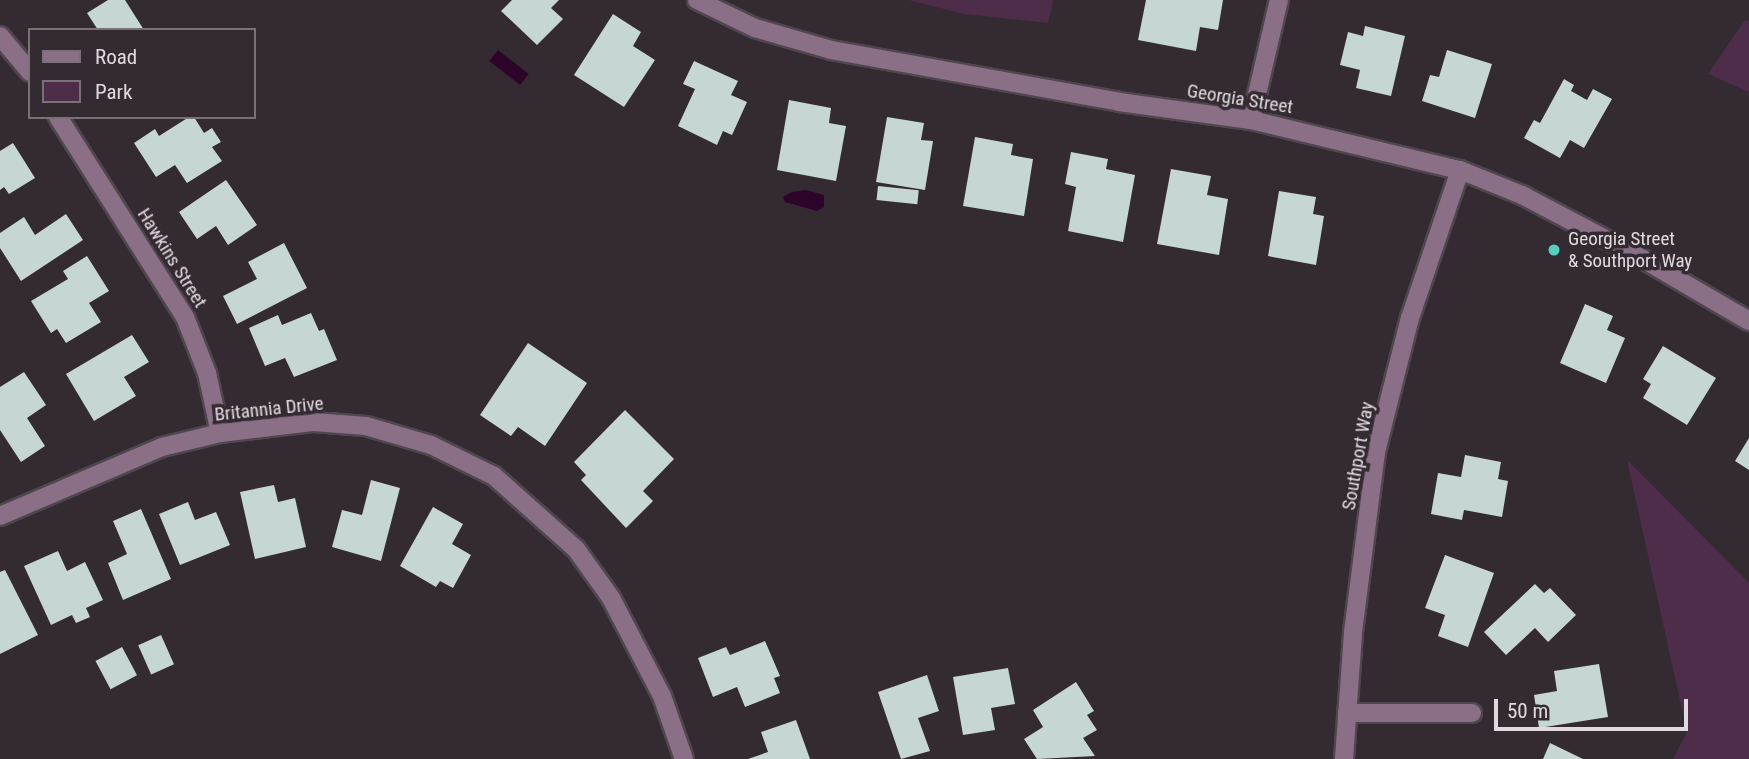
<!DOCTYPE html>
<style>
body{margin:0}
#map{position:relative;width:1749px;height:759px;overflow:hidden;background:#342b32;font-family:"Roboto Condensed",sans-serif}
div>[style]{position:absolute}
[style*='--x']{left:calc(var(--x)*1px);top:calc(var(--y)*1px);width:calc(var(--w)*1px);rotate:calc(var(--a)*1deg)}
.green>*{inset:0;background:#4e2d4a}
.water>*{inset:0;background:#2d042a;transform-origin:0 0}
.building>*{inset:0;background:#c5d6d3;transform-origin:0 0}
.roads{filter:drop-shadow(2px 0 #50474e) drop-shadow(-2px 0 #50474e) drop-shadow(0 2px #50474e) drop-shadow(0 -2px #50474e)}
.minor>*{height:18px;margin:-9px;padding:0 9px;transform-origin:9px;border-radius:9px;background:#8b6f86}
.dots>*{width:19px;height:19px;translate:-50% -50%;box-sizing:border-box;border:4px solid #342b32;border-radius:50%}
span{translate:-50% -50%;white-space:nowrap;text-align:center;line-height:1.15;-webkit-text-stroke:7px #342b32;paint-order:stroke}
.street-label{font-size:19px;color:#e0dadf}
.poi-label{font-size:19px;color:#e0dadf}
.left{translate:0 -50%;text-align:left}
.legend{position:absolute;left:28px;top:28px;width:228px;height:91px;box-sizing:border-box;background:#342b32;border:2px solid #797177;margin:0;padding:9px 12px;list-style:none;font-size:21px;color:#e0dadf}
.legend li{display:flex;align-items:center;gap:14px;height:35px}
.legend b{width:35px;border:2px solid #797177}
.scale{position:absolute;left:1494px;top:699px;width:194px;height:32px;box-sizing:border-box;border:4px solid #e0dadf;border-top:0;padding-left:9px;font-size:21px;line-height:24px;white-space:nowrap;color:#e0dadf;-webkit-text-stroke:5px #342b32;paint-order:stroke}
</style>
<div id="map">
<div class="green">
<i style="clip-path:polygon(909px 0,1052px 0,1053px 1px,1048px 23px,964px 14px)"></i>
<i style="clip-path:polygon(1745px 20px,1749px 21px,1749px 92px,1708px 74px)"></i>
<i style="clip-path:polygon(1627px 460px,1749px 583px,1749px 759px,1673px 759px,1687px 732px)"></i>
</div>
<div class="water">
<i style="left:498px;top:50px;width:39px;height:14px;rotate:38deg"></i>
<i style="clip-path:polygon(806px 190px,824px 195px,824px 207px,817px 211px,785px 202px,783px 197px,792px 192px)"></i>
</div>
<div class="building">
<i style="clip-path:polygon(108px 0,125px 0,144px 30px,98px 30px,87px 13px)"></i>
<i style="clip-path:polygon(512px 0,559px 0,551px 8px,563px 19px,537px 45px,501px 11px)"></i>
<i style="clip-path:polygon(1146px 0,1223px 0,1218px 30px,1200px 27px,1196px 51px,1138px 40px)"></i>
<i style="clip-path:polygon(613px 14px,641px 32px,633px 46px,655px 60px,624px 107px,574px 75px)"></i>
<i style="clip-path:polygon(1365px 26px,1405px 36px,1391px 96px,1356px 88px,1360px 70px,1340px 65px,1348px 32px,1363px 36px)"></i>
<i style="clip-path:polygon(1447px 50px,1492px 64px,1475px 118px,1422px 101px,1430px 75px,1439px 77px)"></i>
<i style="clip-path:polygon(694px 61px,738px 81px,731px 95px,747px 102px,732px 135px,723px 131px,717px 145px,678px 126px,695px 89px,683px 84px)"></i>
<i style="clip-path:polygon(1564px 79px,1574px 85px,1571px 91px,1587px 100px,1593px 89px,1612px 99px,1584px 148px,1570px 140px,1560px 158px,1524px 138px,1534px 120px,1540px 123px)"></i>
<i style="clip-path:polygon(789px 100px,831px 108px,829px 123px,846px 126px,836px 181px,777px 170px)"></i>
<i style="clip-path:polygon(189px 117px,194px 117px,204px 133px,212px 128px,221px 142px,212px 147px,222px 161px,187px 183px,175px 165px,156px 177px,134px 143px,155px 129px,159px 136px)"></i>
<i style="clip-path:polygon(887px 117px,924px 123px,921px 140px,933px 141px,925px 190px,876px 182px)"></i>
<i style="clip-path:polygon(975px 137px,1013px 144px,1011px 155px,1033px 159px,1024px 216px,963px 206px)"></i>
<i style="clip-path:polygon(13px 143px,35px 178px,9px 194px,4px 187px,0 190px,0 151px)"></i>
<i style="clip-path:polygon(1071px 152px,1108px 159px,1106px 169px,1135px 175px,1123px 242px,1068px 231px,1076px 187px,1065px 184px)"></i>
<i style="clip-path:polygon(1171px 169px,1211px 176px,1207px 195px,1228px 199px,1219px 255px,1157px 244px)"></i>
<i style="clip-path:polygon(226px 180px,257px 225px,228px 245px,216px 226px,197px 239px,179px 212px)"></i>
<i style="left:878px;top:186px;width:41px;height:14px;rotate:6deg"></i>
<i style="clip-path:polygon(1279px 191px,1316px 197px,1313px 214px,1324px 216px,1316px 265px,1268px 256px)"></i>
<i style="clip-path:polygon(66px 214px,83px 240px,21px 281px,0 248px,0 233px,24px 217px,35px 235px)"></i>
<i style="clip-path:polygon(284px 243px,307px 288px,237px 324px,223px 296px,257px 279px,248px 262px)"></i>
<i style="clip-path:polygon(87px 256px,109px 291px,89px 303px,101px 322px,66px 343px,57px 329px,51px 333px,31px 301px,68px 279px,63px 271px)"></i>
<i style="clip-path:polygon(1585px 304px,1613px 316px,1607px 330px,1625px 338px,1606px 383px,1560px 363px)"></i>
<i style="clip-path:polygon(311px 313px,319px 331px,324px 329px,337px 360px,294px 377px,285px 358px,265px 366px,249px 328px,278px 315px,282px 325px)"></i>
<i style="clip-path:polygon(132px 335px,149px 362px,124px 377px,136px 396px,94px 421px,66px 374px)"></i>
<i style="clip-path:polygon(528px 343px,587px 383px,545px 446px,518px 427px,511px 436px,480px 415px)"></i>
<i style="clip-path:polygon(1663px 346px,1716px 378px,1687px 425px,1643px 398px,1651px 384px,1643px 379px)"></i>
<i style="clip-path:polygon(24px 372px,46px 405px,27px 418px,45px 446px,21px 462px,0 430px,0 387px)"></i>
<i style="clip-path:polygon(625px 410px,674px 459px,643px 491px,653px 501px,626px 528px,581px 480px,586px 475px,574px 462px)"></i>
<i style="clip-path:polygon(1749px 438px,1749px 470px,1735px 461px)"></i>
<i style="clip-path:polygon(1465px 455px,1501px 462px,1498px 479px,1508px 481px,1502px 517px,1464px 510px,1462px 520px,1431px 514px,1438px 473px,1461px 477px)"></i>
<i style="clip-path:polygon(371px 480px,400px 488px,381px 561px,332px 547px,342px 510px,362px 515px)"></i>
<i style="clip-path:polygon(274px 485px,278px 502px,295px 498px,306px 547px,255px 559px,240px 492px)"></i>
<i style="clip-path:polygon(188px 502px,195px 520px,216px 512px,230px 545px,180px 565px,159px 514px)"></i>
<i style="clip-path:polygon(433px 507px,463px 524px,452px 544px,471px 555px,453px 588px,440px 581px,436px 587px,400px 566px)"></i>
<i style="clip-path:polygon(141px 509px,171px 579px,123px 600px,108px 563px,127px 554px,113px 521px)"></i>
<i style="clip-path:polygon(58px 551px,67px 571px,85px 562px,103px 600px,86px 608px,90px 617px,76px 623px,72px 615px,51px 625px,24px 566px)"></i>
<i style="clip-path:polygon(1445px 555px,1494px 573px,1468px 647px,1438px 636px,1445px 615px,1425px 608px)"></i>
<i style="clip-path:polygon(5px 570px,38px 635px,0 654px,0 572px)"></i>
<i style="clip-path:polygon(1535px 584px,1544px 593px,1550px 588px,1576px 615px,1548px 642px,1535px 628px,1506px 655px,1484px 632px)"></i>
<i style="left:161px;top:635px;width:32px;height:25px;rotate:66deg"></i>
<i style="clip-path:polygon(765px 641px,780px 676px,774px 678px,780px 693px,745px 707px,737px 687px,713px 697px,698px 658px,726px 647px,730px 655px)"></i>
<i style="left:122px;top:647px;width:32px;height:30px;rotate:62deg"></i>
<i style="clip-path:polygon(1599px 664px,1608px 717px,1539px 728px,1534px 695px,1557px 691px,1554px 671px)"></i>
<i style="clip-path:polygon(1008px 668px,1015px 704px,991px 708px,995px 730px,963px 735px,953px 677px)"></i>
<i style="clip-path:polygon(927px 675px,939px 711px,918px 718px,930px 751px,901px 759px,878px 692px)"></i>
<i style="clip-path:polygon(1076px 682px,1094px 711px,1087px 715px,1097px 730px,1083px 738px,1095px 756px,1037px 759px,1024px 739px,1043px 727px,1033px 710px)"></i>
<i style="clip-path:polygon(796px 720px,810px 759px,748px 759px,768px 752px,761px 732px)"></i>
<i style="clip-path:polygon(1550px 743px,1583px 759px,1543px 759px)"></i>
</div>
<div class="roads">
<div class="minor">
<i style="--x:697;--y:0;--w:64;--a:25.8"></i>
<i style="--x:755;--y:28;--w:79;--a:16.1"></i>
<i style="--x:831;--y:50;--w:293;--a:10.2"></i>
<i style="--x:1119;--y:102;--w:133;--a:7.8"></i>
<i style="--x:1251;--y:120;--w:215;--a:13.5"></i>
<i style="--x:1460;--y:170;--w:67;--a:22"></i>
<i style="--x:1522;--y:195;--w:129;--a:27.8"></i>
<i style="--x:1636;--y:255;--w:131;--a:30.3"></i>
<i style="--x:0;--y:36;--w:47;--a:50.2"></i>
<i style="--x:58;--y:117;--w:237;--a:57.6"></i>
<i style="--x:185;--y:317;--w:60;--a:68.6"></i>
<i style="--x:207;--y:373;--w:61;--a:77.8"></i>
<i style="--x:1251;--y:120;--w:123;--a:-76.9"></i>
<i style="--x:0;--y:516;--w:176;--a:-23.1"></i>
<i style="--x:162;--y:447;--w:60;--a:-13.6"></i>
<i style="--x:220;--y:433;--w:95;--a:-6.7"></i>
<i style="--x:314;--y:422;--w:52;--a:4.4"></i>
<i style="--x:366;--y:426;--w:68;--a:16.3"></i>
<i style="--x:431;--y:445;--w:70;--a:26.2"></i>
<i style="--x:494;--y:476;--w:110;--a:41.7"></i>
<i style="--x:576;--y:549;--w:60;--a:54.5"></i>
<i style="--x:611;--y:598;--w:110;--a:62.5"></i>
<i style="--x:662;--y:696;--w:67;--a:70.8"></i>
<i style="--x:1347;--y:713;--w:125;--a:0"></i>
<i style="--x:1344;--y:759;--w:127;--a:-85.9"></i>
<i style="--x:1353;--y:632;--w:181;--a:-82.7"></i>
<i style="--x:1376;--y:452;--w:138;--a:-75.8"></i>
<i style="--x:1410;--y:318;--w:156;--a:-71.3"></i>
</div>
</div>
<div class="dots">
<i style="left:1554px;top:250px;background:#58cec0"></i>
</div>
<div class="street-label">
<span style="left:1240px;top:99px;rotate:9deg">Georgia Street</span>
<span style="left:172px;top:258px;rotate:58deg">Hawkins Street</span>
<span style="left:269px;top:409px;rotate:-6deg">Britannia Drive</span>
<span style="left:1358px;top:456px;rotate:-80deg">Southport Way</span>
</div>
<div class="poi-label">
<span class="left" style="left:1568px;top:250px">Georgia Street<br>&amp; Southport Way</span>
</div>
<ul class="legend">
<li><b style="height:9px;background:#8b6f86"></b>Road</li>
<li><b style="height:19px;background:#4e2d4a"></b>Park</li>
</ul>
<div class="scale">50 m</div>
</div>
